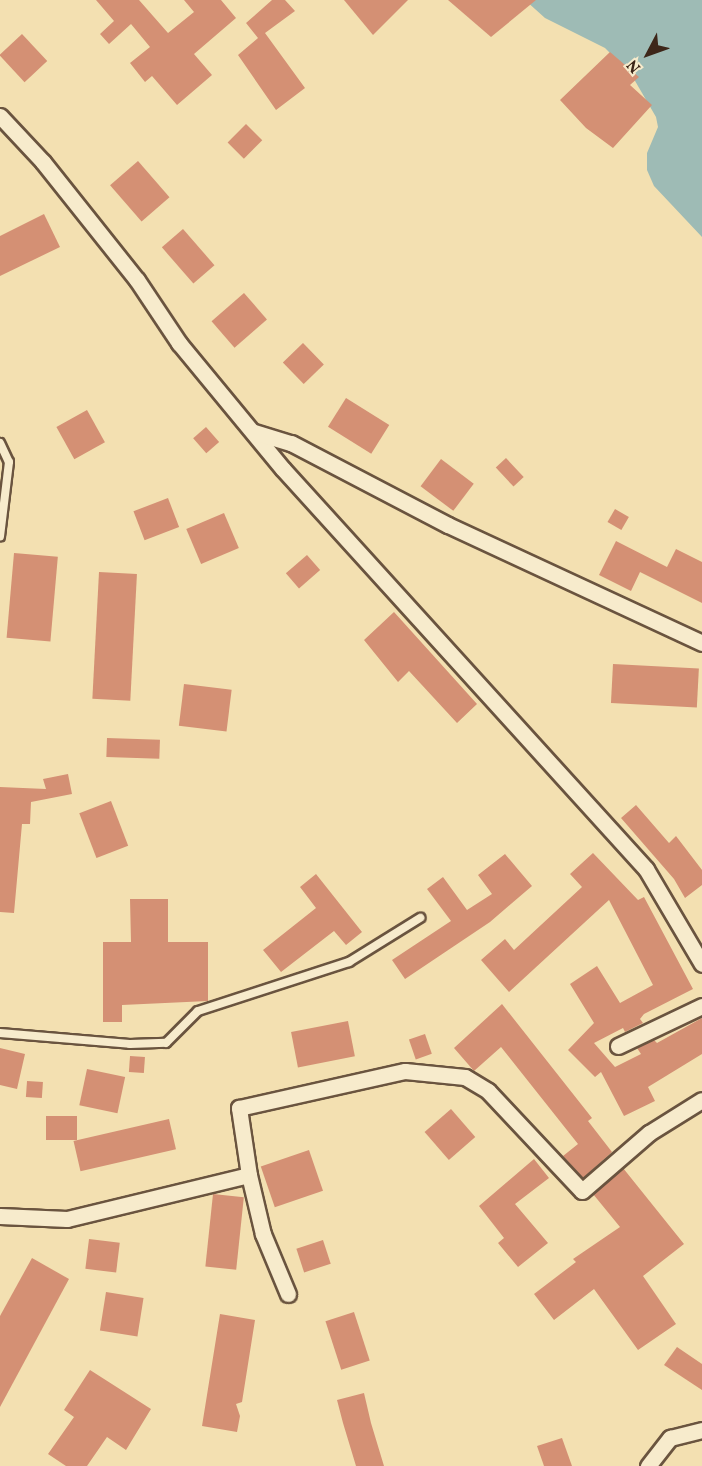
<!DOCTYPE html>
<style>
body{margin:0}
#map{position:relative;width:702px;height:1466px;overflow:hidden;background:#f3e0b1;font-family:Vollkorn,serif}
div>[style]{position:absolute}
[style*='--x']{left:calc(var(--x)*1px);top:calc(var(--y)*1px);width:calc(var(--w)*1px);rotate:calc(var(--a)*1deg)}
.water>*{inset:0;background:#9ebbb5}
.building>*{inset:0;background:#d49074;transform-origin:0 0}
.roads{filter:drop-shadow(2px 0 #6a543f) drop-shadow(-2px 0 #6a543f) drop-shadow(0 2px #6a543f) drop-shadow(0 -2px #6a543f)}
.lane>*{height:8px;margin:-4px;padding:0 4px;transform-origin:4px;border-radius:4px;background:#f7ebcc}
.street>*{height:15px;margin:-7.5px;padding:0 7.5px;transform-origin:7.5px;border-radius:7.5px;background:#f7ebcc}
span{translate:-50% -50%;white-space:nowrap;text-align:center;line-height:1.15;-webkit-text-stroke:5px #f7ebcc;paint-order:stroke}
.north{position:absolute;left:618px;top:24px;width:60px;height:60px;-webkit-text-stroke:4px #f7ebcc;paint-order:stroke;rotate:229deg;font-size:16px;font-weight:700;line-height:24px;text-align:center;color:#3d2619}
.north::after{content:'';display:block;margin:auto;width:21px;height:27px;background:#3d2619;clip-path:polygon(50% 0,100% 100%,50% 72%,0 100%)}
</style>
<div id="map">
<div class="water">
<i style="clip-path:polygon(525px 0,702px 0,702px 237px,654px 186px,647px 170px,647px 153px,658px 127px,656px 117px,631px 74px,605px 48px,545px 18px)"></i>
</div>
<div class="building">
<i style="clip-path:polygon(96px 0,139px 0,168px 33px,194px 12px,184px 0,221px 0,236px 18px,194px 54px,212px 75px,177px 105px,152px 76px,145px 82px,130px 63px,150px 47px,131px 24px,109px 44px,100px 34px,114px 21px)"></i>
<i style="clip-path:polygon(272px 0,285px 0,295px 11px,265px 33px,305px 88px,276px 110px,238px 55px,258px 38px,246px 23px)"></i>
<i style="clip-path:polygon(344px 0,408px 0,373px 35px)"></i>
<i style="clip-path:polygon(448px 0,536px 0,491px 37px)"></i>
<i style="left:22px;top:34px;width:37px;height:31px;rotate:47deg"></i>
<i style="clip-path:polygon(610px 52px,639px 77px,630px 85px,652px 105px,613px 148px,586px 128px,560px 100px)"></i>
<i style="left:246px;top:124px;width:23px;height:26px;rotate:45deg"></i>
<i style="left:138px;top:161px;width:48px;height:37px;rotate:49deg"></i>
<i style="clip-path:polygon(44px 214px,60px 247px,0 276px,0 236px)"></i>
<i style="left:183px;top:229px;width:48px;height:28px;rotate:49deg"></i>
<i style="left:244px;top:293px;width:35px;height:43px;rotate:49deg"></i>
<i style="left:303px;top:343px;width:30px;height:28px;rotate:46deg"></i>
<i style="left:346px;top:398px;width:51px;height:34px;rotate:32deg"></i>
<i style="left:87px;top:410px;width:37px;height:35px;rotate:61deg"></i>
<i style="left:206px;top:427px;width:20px;height:17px;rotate:49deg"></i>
<i style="left:506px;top:458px;width:26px;height:14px;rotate:47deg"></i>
<i style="left:441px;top:459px;width:41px;height:34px;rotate:37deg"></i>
<i style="left:168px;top:498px;width:31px;height:37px;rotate:69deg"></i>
<i style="left:615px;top:509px;width:16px;height:15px;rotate:30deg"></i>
<i style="left:224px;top:513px;width:38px;height:41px;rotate:67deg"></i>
<i style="clip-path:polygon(616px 541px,667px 567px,676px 549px,702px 562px,702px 603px,640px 572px,631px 591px,599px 575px)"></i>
<i style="left:14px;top:553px;width:44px;height:85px;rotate:5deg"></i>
<i style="left:307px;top:555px;width:20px;height:28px;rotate:49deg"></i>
<i style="left:99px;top:572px;width:38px;height:127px;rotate:3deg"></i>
<i style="clip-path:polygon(394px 612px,477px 704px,457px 723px,409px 671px,398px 682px,364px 640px)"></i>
<i style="left:613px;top:664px;width:86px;height:39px;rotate:3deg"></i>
<i style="left:184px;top:684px;width:48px;height:42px;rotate:7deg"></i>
<i style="left:107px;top:738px;width:53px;height:19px;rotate:2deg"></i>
<i style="clip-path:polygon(68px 774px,72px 794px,31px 802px,30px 824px,22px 824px,14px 913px,0 912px,0 787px,46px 789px,43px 779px)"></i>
<i style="left:111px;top:801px;width:48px;height:34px;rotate:69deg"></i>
<i style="clip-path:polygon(636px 805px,669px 843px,676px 836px,702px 870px,702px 885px,685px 898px,674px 879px,621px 818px)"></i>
<i style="clip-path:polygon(593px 853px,638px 900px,644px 897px,693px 989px,644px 1014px,640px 1019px,643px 1023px,625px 1032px,623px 1028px,594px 1043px,615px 1067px,641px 1054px,637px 1048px,654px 1040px,657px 1043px,702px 1018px,702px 1054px,648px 1087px,655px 1101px,624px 1116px,601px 1072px,595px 1077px,568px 1050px,594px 1023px,570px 984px,597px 966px,620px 1003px,653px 985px,609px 900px,509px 992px,481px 960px,505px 939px,514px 950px,582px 887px,570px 874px)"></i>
<i style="clip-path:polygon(505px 854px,532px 886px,490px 922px,405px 979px,392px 960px,451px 921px,427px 889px,443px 877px,467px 910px,492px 894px,478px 875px)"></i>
<i style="clip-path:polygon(316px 874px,362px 932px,346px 945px,334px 931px,281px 972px,263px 950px,316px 908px,300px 887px)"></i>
<i style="clip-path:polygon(130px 899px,168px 899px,168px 942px,208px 942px,208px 1001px,122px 1005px,122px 1022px,103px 1022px,103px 942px,131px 942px)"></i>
<i style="clip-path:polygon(502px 1004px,592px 1118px,588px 1121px,612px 1152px,583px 1178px,563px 1156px,578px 1144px,501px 1047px,474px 1071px,454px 1048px)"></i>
<i style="left:348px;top:1021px;width:36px;height:58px;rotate:79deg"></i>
<i style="left:425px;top:1034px;width:21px;height:17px;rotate:71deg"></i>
<i style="clip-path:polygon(0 1048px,25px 1054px,17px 1089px,0 1085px)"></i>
<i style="left:130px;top:1056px;width:15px;height:16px;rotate:4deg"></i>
<i style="left:87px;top:1069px;width:39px;height:37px;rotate:12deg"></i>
<i style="left:27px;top:1081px;width:16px;height:16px;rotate:4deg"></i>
<i style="left:451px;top:1109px;width:37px;height:35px;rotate:49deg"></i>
<i style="left:46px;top:1116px;width:31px;height:24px"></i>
<i style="left:169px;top:1119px;width:31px;height:98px;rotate:77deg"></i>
<i style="left:309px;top:1150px;width:43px;height:51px;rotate:71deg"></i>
<i style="clip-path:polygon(534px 1159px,549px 1178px,515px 1204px,548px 1243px,518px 1267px,498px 1243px,504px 1238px,479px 1206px)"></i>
<i style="clip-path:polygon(623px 1168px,684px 1244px,643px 1276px,676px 1324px,638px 1350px,594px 1289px,554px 1320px,534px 1294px,576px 1262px,573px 1259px,620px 1227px,593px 1194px)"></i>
<i style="left:213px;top:1194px;width:31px;height:73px;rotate:6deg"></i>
<i style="left:89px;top:1239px;width:31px;height:30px;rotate:7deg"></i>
<i style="left:323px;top:1240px;width:25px;height:28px;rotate:72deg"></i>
<i style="clip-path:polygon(32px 1258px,69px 1279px,0 1407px,0 1316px)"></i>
<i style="left:106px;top:1292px;width:38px;height:39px;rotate:9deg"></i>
<i style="left:354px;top:1312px;width:51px;height:30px;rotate:72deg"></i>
<i style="clip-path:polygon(220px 1314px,255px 1320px,242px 1402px,236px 1404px,240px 1416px,237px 1432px,202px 1426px)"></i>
<i style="clip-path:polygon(677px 1347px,702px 1364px,702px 1390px,664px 1365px)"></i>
<i style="clip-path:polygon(90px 1370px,151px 1409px,126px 1450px,107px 1437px,87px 1466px,66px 1466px,48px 1454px,74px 1417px,64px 1410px)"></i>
<i style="clip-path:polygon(364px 1393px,371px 1423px,384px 1466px,356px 1466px,343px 1423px,337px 1400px)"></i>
<i style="clip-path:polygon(562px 1438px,572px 1466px,544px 1466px,537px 1446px)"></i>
</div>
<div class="roads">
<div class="lane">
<i style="--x:0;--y:443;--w:21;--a:65"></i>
<i style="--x:9;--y:462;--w:75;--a:96.9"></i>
<i style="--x:0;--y:1033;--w:130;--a:4.8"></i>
<i style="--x:130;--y:1044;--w:36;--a:-2"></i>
<i style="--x:166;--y:1043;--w:45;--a:-45"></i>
<i style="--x:198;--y:1011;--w:159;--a:-18"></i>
<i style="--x:349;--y:962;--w:84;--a:-31.8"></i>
</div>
<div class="street">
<i style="--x:0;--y:116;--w:63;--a:46.9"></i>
<i style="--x:43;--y:162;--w:151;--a:51.5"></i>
<i style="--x:137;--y:280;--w:76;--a:56.3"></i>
<i style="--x:179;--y:343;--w:163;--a:50.5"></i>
<i style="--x:283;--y:469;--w:540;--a:47.78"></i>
<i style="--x:646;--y:869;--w:110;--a:59.5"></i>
<i style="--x:254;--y:432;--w:39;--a:17"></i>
<i style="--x:291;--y:443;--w:177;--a:27.6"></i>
<i style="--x:448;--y:525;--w:280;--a:24.9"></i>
<i style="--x:618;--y:1046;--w:93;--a:-25.5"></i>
<i style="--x:249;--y:1175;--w:68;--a:-98.5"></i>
<i style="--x:239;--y:1108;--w:170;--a:-12.6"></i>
<i style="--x:405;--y:1071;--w:60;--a:5.7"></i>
<i style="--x:465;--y:1077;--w:27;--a:31"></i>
<i style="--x:488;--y:1091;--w:137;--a:46.8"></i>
<i style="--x:582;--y:1191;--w:89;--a:-40.9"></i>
<i style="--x:649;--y:1133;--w:62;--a:-31.9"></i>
<i style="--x:0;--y:1216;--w:67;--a:2.6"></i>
<i style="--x:67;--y:1219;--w:187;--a:-13.6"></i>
<i style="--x:249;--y:1175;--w:61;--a:76.7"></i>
<i style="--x:263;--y:1234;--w:65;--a:67.4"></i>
<i style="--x:648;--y:1466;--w:36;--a:-52"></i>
<i style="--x:670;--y:1438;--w:33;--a:-14"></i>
</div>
</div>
<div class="north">N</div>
</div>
